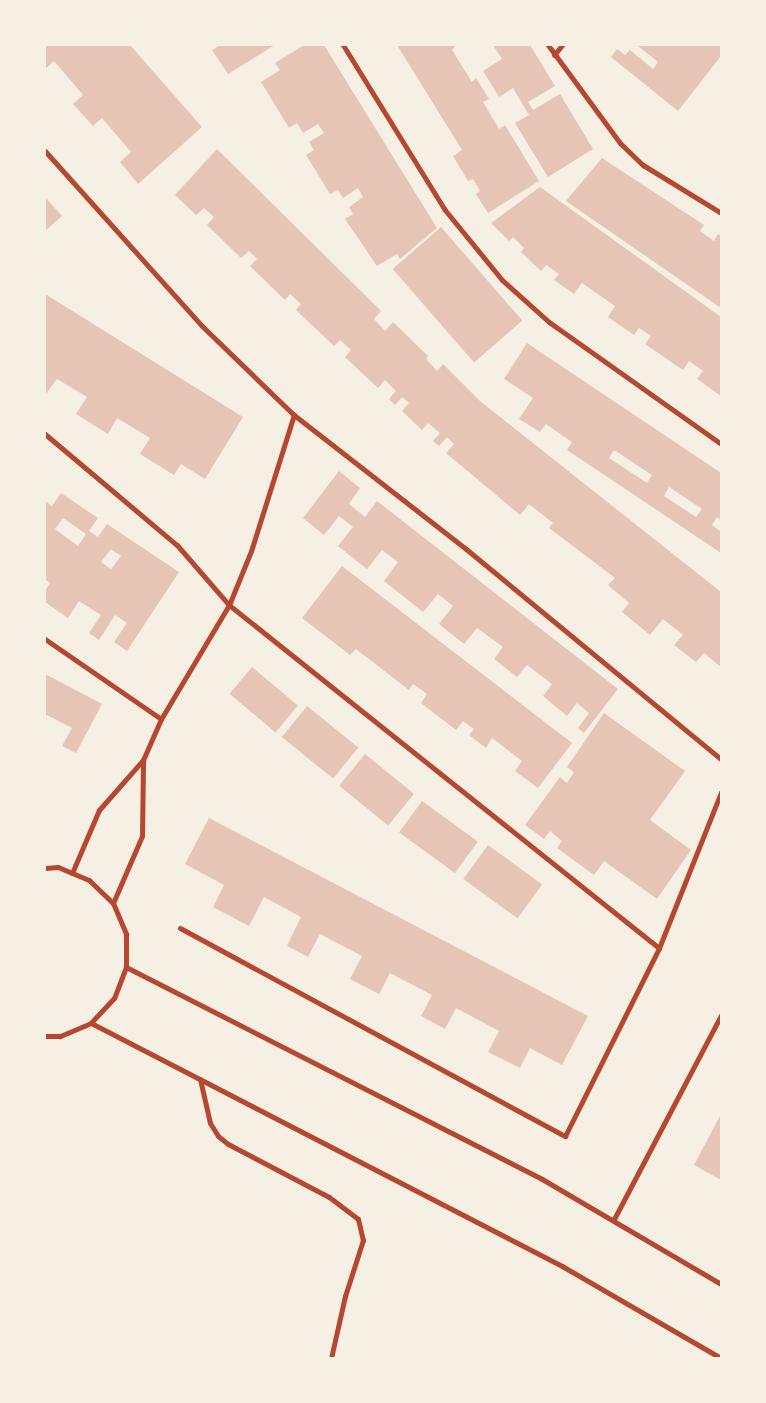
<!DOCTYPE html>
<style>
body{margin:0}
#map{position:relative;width:766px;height:1403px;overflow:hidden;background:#f6efe4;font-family:Rubik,sans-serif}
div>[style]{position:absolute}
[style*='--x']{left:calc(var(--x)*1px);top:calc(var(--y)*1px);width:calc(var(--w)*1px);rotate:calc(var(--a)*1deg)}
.building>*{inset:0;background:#e6c5b7;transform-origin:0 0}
.minor>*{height:5px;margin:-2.5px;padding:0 2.5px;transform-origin:2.5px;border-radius:2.5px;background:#b5482f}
span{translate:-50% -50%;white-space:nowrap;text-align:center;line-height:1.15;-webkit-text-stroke:4px #f6efe4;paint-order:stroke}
.frame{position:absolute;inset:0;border:46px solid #f6efe4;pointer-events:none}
</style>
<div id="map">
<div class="building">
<i style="clip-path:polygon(45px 45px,130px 45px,202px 127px,138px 184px,120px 162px,131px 152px,102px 118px,93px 126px,73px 104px,83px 95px,54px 61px,45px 69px)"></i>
<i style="clip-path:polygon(220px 45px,275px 45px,228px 74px,212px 50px)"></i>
<i style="clip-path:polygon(304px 45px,324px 45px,437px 228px,400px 259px,397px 254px,377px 266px,345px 219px,353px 214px,349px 207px,363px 197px,358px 188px,343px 198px,338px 190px,330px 194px,306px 155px,314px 150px,309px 142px,324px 133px,318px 124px,303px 133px,297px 123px,289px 128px,261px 82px,280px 70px,275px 63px)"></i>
<i style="clip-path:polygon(397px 45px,456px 45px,452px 50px,472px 82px,476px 78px,489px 99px,483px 102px,499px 129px,505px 125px,539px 181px,488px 213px,476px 194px,480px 191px,473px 179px,468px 181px,453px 156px,462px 150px)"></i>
<i style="clip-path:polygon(493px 45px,530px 45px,555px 86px,528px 102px,533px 110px,560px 94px,593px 149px,548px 177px,515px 123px,529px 115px,513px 88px,499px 97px,483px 71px,502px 59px)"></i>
<i style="clip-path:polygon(637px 45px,721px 45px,721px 56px,678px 111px,611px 57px,617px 49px,625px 55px,630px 50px,653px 69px,658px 62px)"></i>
<i style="clip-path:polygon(217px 149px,381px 311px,374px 319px,385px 331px,393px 322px,428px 356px,426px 359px,437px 371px,443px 364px,480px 401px,721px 592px,721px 667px,704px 653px,696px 662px,674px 645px,683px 635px,663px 619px,650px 635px,622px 612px,629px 603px,608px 585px,615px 578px,549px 528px,553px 523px,529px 504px,520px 515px,446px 453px,454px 444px,447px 437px,439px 446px,433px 441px,440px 433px,428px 423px,422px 430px,402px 411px,409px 403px,402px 397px,395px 405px,389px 399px,396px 391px,385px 380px,378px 388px,345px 357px,351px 350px,340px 340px,334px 346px,296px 310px,301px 304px,290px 294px,285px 300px,250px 266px,257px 259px,249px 251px,241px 258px,207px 225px,214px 217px,204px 208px,196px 215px,175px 195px)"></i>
<i style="clip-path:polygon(602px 158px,704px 225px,700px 231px,714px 241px,718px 234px,721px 236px,721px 308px,566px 201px)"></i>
<i style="clip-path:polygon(540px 187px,721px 317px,721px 396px,697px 379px,703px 371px,689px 361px,683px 370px,645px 344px,651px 336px,639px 328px,634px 335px,608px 317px,615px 306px,582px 283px,574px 294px,554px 280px,559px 274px,546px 265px,541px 271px,521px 252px,524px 248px,513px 237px,509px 241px,491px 223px)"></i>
<i style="clip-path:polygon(45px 197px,62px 216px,45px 231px)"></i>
<i style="left:441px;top:227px;width:124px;height:64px;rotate:49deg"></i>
<i style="clip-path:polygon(45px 294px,243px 417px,205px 479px,181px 464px,174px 475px,140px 454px,150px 438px,117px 418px,108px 434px,76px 414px,87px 397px,57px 379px,45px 395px)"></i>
<i style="clip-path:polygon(evenodd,527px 343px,721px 473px,721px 520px,717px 517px,712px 525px,721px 532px,721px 553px,567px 450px,572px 442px,546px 424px,540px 432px,519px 419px,533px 398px,504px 379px,527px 343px,614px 450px,652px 475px,647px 483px,609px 458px,614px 450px,527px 343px,669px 487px,702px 509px,696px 517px,664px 496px,669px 487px)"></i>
<i style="clip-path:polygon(339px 471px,360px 488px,349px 504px,365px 517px,377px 501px,618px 689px,584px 733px,578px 728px,589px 713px,577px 703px,567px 716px,543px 696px,552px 684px,527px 665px,517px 677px,494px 659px,503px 647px,477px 628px,464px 644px,439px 624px,453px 606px,438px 594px,423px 612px,384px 581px,398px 562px,382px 550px,367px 569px,338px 546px,353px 527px,339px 516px,324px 535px,303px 518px)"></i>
<i style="clip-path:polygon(evenodd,61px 493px,98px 518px,89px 531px,98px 537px,107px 524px,179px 572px,127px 651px,114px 642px,127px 623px,115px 615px,99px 640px,89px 633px,101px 615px,79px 601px,68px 618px,45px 602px,45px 591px,50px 583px,45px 579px,45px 501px,52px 506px,61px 493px,63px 518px,86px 534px,78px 546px,55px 529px,63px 518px,61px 493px,111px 549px,121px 556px,111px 569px,101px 562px,111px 549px)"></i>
<i style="clip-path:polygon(342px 566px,572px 743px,538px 788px,515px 771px,522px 761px,492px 738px,486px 748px,469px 735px,474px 729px,463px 721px,456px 730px,421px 703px,427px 694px,413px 684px,409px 690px,356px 649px,350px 655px,302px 618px)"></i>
<i style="left:252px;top:667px;width:60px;height:35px;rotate:40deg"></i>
<i style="clip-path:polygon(45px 674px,102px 704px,76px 753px,62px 746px,72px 728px,47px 715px,45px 718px)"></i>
<i style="left:307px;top:706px;width:66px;height:40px;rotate:39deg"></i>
<i style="clip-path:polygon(604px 713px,685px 771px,650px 820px,691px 850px,657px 899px,604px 861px,594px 875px,557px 848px,562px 841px,550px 831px,544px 839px,525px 825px,560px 777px,567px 783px,574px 772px,567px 767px)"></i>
<i style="left:365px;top:754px;width:63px;height:41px;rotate:39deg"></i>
<i style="left:422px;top:801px;width:69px;height:39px;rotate:36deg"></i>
<i style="clip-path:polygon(209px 818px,588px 1016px,562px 1065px,530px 1048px,520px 1068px,488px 1052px,499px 1031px,456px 1008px,445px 1029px,421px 1016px,432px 995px,390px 973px,379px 994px,350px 979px,362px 956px,320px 934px,308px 957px,287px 946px,301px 917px,264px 897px,249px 926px,213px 907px,224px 885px,185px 864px)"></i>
<i style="left:488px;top:845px;width:67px;height:42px;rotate:36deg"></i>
<i style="clip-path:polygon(721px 1114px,721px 1180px,694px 1165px)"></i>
</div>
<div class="minor">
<i style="--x:343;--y:45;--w:194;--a:58.3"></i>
<i style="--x:445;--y:210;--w:90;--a:50.8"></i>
<i style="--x:502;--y:280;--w:63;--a:41.8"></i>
<i style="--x:549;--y:322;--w:211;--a:35.3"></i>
<i style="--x:548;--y:45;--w:122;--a:53.7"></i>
<i style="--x:620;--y:143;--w:32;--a:44"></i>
<i style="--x:643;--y:165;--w:92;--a:31.6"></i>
<i style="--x:554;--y:55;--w:13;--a:-51"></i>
<i style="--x:45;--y:151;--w:235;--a:48.1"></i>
<i style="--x:202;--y:326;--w:128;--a:44.1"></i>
<i style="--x:294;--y:415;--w:218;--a:37.9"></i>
<i style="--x:466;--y:549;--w:330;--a:39.5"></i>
<i style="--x:45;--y:434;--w:172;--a:40.1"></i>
<i style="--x:177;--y:545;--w:79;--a:49.1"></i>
<i style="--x:229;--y:605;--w:550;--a:38.58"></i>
<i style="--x:45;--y:639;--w:141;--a:34.6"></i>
<i style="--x:45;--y:868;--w:13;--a:-4"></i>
<i style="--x:58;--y:867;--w:34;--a:23"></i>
<i style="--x:89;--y:880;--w:33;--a:44"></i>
<i style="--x:113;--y:903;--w:34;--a:67"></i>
<i style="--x:126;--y:934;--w:33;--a:90"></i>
<i style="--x:126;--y:967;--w:33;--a:111"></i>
<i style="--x:114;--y:998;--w:34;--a:133"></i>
<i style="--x:91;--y:1023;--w:34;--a:157"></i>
<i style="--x:60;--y:1036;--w:15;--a:180"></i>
<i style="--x:72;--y:873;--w:69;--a:-66.8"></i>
<i style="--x:99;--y:810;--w:67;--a:-48.7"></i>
<i style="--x:143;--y:760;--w:45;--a:-66.3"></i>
<i style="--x:161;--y:719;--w:133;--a:-59.2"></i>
<i style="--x:229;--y:605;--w:58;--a:-67.8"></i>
<i style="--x:251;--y:551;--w:143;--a:-72.5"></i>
<i style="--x:113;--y:903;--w:73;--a:-66.6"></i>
<i style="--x:142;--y:836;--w:76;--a:-89.2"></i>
<i style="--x:180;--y:928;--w:438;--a:28.4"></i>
<i style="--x:565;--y:1136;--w:210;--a:-63.4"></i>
<i style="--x:659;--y:948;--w:168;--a:-68.3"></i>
<i style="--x:126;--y:967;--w:467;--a:27"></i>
<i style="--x:542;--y:1179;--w:208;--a:30.4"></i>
<i style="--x:91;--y:1023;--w:530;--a:27.29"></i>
<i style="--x:562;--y:1266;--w:184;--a:30.1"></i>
<i style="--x:200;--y:1079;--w:45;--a:77.2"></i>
<i style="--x:210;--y:1123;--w:15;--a:58"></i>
<i style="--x:218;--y:1136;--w:13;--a:39"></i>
<i style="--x:228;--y:1144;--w:114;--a:27.7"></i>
<i style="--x:329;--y:1197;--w:36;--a:37"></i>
<i style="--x:358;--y:1219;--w:22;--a:77"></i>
<i style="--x:363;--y:1240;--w:59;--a:107.8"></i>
<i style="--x:345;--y:1296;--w:64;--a:102.7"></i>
<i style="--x:614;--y:1219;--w:230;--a:-62.3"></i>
</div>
<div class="frame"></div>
</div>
